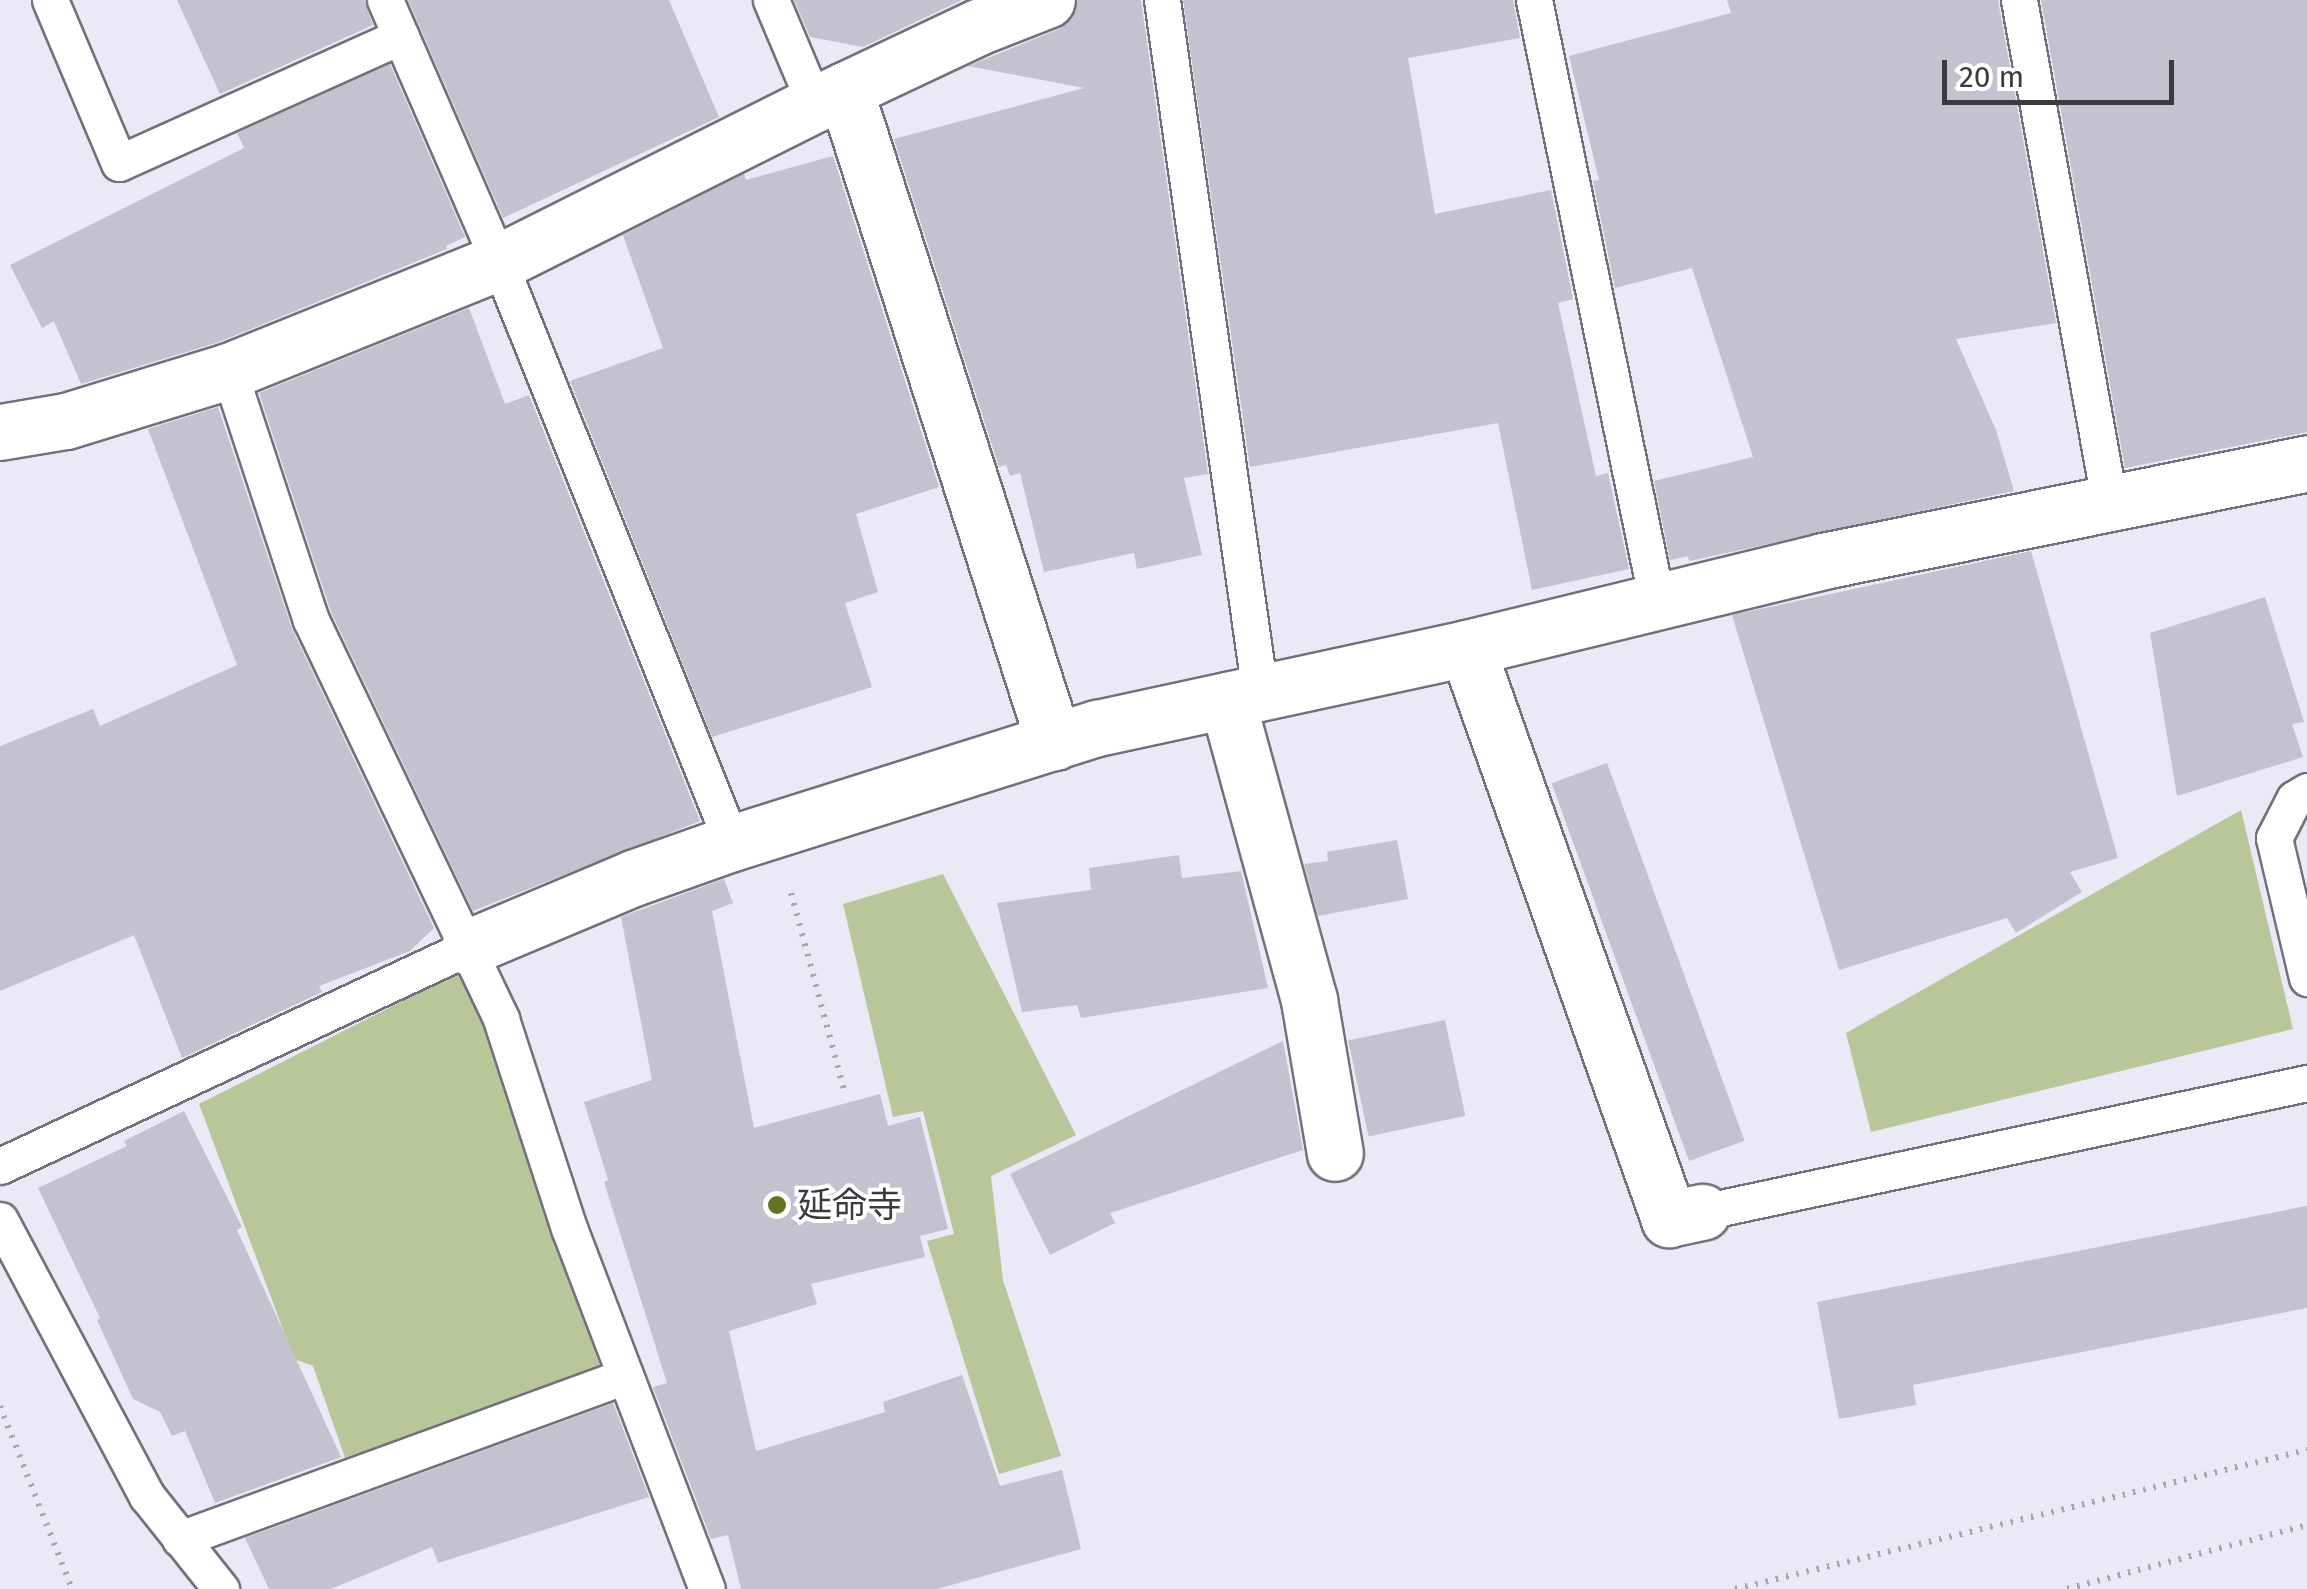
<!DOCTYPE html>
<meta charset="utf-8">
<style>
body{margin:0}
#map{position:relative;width:2307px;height:1589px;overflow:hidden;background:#eaeaf7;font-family:"Fira Sans","Noto Sans JP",sans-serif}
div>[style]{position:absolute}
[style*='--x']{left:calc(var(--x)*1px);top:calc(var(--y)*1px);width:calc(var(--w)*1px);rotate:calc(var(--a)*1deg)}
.green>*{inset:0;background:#b8c79a}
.building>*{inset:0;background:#c3c3cf;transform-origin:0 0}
.path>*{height:6px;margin-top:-3px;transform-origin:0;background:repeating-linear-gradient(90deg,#a7a7b1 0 2.5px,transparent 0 10.5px)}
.roads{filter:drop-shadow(2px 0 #71717d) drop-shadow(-2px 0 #71717d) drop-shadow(0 2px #71717d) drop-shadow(0 -2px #71717d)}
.lane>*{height:35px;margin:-17.5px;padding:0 17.5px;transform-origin:17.5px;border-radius:17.5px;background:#fff}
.street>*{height:55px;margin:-27.5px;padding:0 27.5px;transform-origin:27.5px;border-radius:27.5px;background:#fff}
.dots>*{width:28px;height:28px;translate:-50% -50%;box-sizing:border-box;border:5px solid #fff;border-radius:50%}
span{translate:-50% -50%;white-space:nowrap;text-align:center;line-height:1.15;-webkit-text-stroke:8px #fff;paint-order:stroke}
.poi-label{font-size:35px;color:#3a3a3f}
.left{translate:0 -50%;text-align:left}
.scale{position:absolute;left:1942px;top:60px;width:232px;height:45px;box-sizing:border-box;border:5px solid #3a3a3f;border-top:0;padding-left:12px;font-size:30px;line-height:35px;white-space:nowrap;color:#3a3a3f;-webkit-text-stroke:8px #fff;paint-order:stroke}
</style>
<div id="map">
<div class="green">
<i style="clip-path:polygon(2241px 810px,2293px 1029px,1871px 1132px,1846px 1033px)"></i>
<i style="clip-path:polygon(943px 874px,1076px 1135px,991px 1176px,1003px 1280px,1061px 1456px,999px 1474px,927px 1241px,954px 1234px,923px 1111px,893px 1117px,843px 904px)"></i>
<i style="clip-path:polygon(464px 970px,602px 1372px,345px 1458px,313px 1366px,294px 1359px,199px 1104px)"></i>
</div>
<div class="building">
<i style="clip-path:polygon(177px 0,364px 0,373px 25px,220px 94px)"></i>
<i style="clip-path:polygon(408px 0,669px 0,719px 117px,503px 218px)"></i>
<i style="clip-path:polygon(794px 0,962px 0,863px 47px,810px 37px)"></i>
<i style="clip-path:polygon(1078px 0,1141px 0,1208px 474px,1184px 478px,1202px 555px,1137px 569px,1134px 553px,1044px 572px,1020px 473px,1010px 476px,1006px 465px,999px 467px,894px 139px,1084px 88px,968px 66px,1059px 29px,1072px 19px)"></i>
<i style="clip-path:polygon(1183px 0,1513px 0,1520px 38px,1408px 58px,1435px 214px,1551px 190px,1573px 299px,1558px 303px,1596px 476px,1608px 473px,1629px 569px,1532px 590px,1498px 423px,1250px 467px)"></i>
<i style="clip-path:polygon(1727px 0,1998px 0,2056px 323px,1956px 339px,1996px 430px,2014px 491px,1689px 561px,1688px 556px,1670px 560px,1654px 481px,1753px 457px,1692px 268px,1615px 288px,1593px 181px,1599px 180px,1569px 56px,1731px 13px)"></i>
<i style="clip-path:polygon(2041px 0,2307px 0,2307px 432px,2125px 468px)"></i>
<i style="clip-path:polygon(390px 64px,465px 237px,446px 246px,447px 249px,219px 342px,81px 384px,54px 321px,42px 328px,10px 265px,244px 148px,237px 133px)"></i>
<i style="clip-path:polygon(833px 156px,939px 487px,856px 514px,878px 592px,845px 603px,872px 687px,712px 737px,570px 381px,663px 348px,623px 235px,744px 174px,746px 180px)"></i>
<i style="clip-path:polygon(469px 308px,505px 404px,529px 395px,700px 821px,473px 911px,331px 612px,259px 393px)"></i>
<i style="clip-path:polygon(218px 407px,292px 629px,434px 928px,410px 951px,319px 986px,322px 992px,182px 1058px,134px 935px,0 991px,0 746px,93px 709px,100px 726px,237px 665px,148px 429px)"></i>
<i style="clip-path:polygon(2031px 551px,2118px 858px,2070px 872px,2082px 892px,2016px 933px,2007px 918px,1839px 970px,1732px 615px)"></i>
<i style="clip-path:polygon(2265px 597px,2304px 722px,2292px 724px,2303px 757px,2177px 796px,2150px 633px)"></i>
<i style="left:1607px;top:763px;width:402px;height:59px;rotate:70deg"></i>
<i style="clip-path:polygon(1397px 840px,1408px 899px,1318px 916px,1304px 864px,1328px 861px,1327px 852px)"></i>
<i style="clip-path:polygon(1179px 855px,1182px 878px,1241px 871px,1268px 988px,1081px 1018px,1077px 1005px,1022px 1012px,997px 903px,1091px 890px,1089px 868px)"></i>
<i style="clip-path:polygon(724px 879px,733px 903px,712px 911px,754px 1128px,880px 1094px,888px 1126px,920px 1117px,948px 1229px,920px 1236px,925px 1257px,811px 1284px,817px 1304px,729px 1331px,756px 1451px,885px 1412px,883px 1402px,962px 1375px,1000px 1486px,1062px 1470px,1081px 1549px,937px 1589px,741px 1589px,728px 1535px,711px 1539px,653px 1387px,667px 1383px,604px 1182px,608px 1180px,584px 1102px,652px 1080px,621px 917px)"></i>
<i style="left:1445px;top:1020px;width:98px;height:99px;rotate:78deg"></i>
<i style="clip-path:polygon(1283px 1041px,1303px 1150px,1110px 1213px,1115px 1223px,1050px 1255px,1010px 1174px)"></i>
<i style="clip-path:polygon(184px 1111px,242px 1227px,237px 1230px,341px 1457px,215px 1503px,185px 1431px,172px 1436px,160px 1412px,133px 1399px,97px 1320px,100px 1318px,38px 1188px,127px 1146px,124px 1141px)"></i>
<i style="clip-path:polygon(2307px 1206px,2307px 1308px,1913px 1385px,1916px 1405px,1839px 1419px,1817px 1302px)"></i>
<i style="clip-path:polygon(613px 1403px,649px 1497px,438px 1563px,432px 1547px,331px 1589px,269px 1589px,245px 1538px)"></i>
</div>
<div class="path">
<i style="--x:791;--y:893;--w:203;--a:74.9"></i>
<i style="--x:0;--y:1406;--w:197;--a:68.5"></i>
<i style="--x:1735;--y:1589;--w:589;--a:-13.66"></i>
<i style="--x:2067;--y:1589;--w:248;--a:-14.9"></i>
</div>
<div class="roads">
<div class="lane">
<i style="--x:50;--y:0;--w:177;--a:67.1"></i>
<i style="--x:119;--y:163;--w:309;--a:-24.2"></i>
<i style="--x:385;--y:0;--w:286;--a:66.5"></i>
<i style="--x:499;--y:262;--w:626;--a:68.15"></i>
<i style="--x:771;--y:0;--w:113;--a:67.1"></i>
<i style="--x:1162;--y:0;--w:700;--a:81.95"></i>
<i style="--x:1534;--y:0;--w:614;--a:78.45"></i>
<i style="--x:2019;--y:0;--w:513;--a:79.79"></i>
<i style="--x:229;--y:371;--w:262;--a:71.8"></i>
<i style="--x:311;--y:620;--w:442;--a:64.5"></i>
<i style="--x:501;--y:1019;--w:220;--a:72"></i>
<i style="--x:569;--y:1228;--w:386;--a:69.1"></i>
<i style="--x:2307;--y:791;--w:15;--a:148"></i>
<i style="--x:2294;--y:799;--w:44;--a:117.1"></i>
<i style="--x:2274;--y:838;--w:144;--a:76.7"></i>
<i style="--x:0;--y:1166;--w:518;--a:-25.03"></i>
<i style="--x:1702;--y:1212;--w:619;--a:-12.04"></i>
<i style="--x:0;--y:1220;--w:313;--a:62"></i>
<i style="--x:147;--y:1496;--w:119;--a:51.5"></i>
<i style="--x:180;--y:1539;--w:474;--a:-20.1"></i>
</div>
<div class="street">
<i style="--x:845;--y:90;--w:685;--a:72.23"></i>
<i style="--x:0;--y:432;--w:67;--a:-9.5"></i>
<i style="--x:66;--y:421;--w:170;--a:-17.1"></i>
<i style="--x:229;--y:371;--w:291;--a:-22"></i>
<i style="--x:499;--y:262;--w:353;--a:-26.6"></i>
<i style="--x:815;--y:104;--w:180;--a:-25.3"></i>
<i style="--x:978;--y:27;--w:74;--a:-21.4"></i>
<i style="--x:1467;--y:648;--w:606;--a:70.52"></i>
<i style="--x:1669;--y:1219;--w:34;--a:-12"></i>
<i style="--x:1227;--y:700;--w:311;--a:74.7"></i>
<i style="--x:1309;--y:1000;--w:155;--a:80.4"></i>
<i style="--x:469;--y:947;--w:178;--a:-22.8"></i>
<i style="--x:633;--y:878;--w:105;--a:-19.5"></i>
<i style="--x:732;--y:843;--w:383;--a:-17.5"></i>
<i style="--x:1097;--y:728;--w:379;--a:-12.2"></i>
<i style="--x:1467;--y:648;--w:366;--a:-13.7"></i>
<i style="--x:1823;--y:561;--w:494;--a:-11.4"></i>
</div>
</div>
<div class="dots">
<i style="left:777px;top:1205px;background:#607424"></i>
</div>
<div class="poi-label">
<span class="left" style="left:797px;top:1205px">延命寺</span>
</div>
<div class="scale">20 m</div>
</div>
